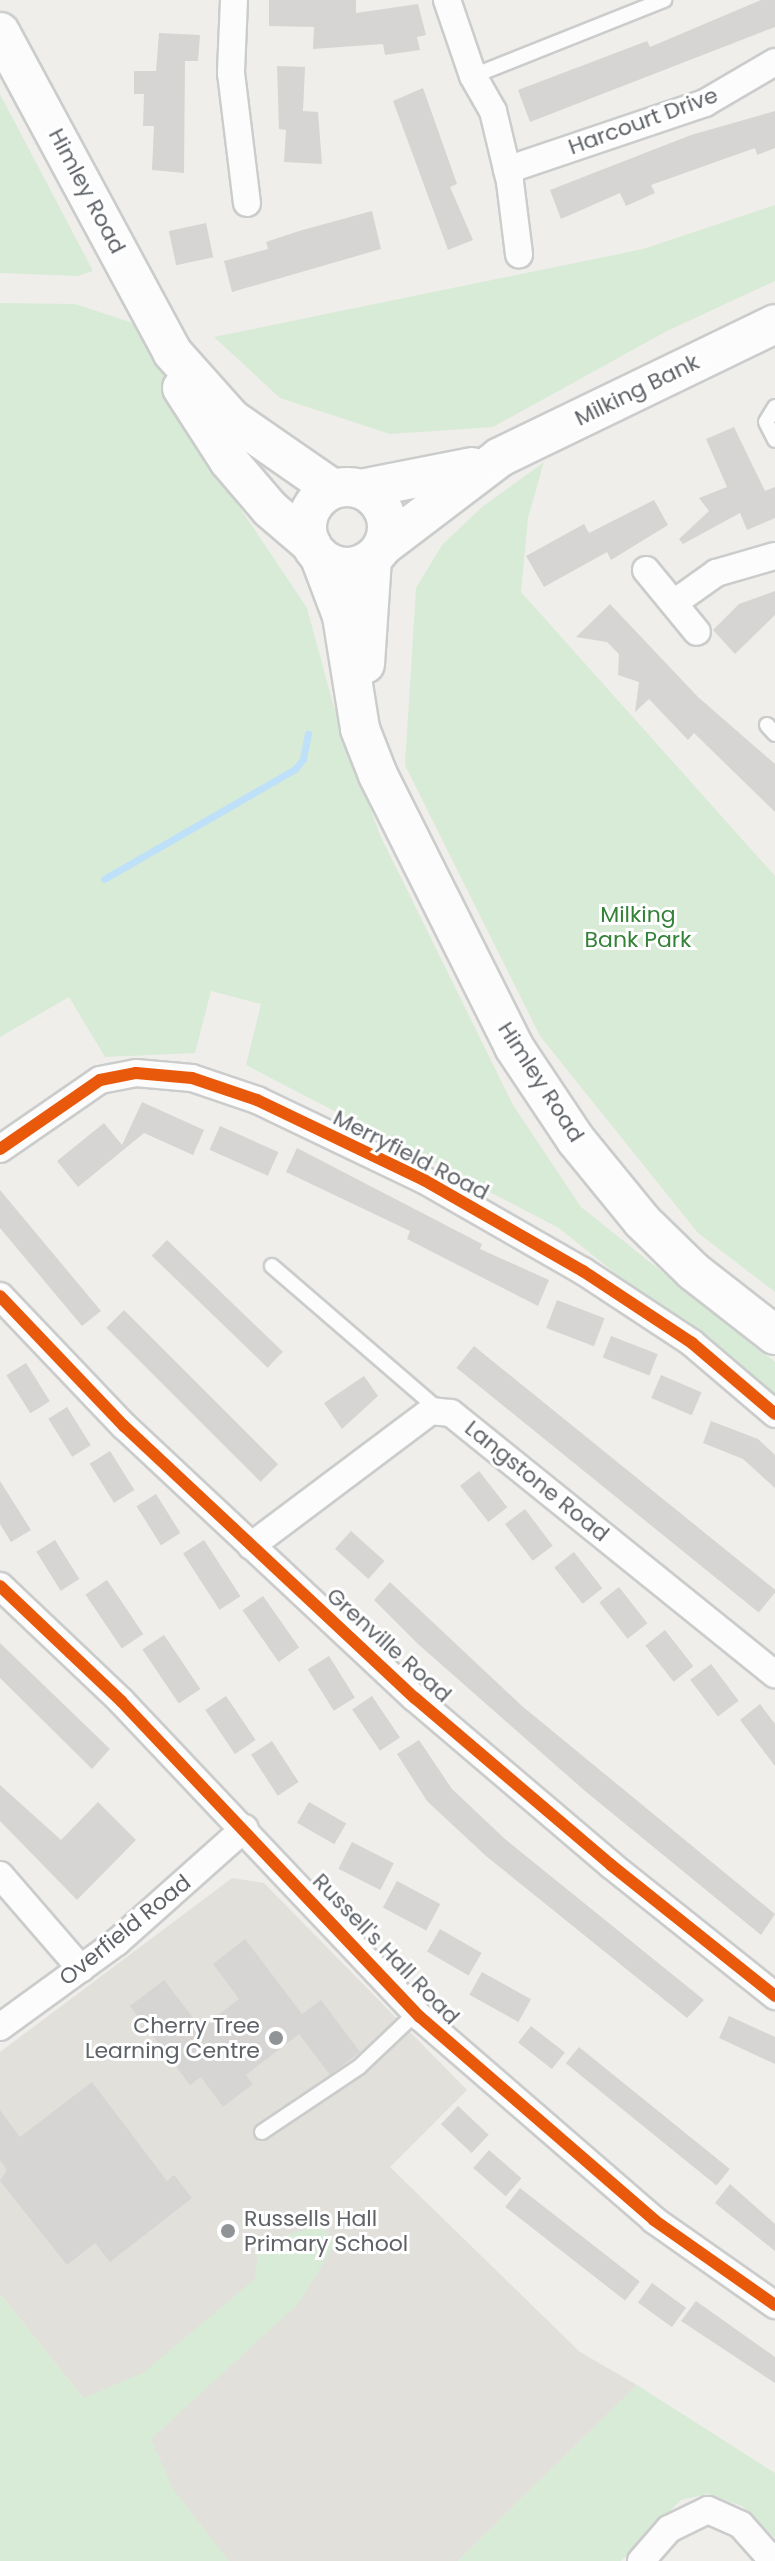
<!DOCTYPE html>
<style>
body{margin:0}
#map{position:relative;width:775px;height:2561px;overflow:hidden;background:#efeeea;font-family:Poppins,sans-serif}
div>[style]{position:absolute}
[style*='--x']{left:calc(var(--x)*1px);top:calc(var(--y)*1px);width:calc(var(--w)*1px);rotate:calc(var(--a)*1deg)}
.education>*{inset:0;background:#e2e0da}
.green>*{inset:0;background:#d8ebd6}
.stream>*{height:7px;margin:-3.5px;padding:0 3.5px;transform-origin:3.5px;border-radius:3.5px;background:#bfe0f9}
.building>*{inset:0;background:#d6d5d3;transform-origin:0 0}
.roads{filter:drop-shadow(2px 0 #cbcccc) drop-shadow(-2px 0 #cbcccc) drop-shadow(0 2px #cbcccc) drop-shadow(0 -2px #cbcccc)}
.lane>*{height:14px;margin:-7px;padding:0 7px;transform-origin:7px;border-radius:7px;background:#fdfcfc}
.street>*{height:26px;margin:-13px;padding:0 13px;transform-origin:13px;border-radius:13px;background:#fdfcfc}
.secondary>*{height:38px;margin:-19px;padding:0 19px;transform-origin:19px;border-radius:19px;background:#fdfcfc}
.secondary>.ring{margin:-19px;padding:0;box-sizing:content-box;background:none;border:38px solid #fdfcfc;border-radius:50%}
.cycleway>*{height:12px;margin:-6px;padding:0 6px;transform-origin:6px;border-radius:6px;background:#e8590c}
.dots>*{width:22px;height:22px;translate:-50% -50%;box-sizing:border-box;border:4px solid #fff;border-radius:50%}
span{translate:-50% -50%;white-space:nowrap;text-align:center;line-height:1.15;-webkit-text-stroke:6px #fff;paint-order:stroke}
.street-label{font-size:22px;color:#5f6368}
.park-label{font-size:22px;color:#348238}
.poi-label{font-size:22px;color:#5f6368}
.right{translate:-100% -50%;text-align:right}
.left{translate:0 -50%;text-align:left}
</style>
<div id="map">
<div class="education">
<i style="clip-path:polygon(232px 1878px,264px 1883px,467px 2090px,390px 2167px,580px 2352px,637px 2385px,458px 2561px,213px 2561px,0 2294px,0 2052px)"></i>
</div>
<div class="green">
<i style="clip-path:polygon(0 95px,0 94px,93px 271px,78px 276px,0 273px)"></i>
<i style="clip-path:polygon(775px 205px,775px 281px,667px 331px,493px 427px,390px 434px,280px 398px,214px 337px,643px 249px)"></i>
<i style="clip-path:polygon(0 303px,75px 304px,136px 324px,230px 493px,307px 608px,333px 704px,380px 835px,513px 1105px,581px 1207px,775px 1362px,775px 1402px,559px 1228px,246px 1065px,261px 1004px,211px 991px,195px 1053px,105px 1057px,69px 997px,0 1037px)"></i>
<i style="clip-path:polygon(544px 462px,528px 518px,521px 592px,775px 876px,775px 1292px,698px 1233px,540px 1036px,405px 765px,416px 588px,442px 545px,482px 507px)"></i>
<i style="clip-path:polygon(321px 2225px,335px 2244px,299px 2303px,151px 2439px,173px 2489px,229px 2561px,0 2561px,0 2294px,83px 2398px,143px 2373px,255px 2279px,259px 2243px)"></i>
<i style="clip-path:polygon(637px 2385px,775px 2473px,775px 2538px,742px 2506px,707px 2494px,681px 2500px,621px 2561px,458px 2561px)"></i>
</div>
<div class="stream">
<i style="--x:104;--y:879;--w:220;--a:-29.9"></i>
<i style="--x:295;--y:769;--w:13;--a:-51"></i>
<i style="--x:303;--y:759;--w:26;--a:-79"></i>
</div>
<div class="building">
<i style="clip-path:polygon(269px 0,356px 0,356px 13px,418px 4px,426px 35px,417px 37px,420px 50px,385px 55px,383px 44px,313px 49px,314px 27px,269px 26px)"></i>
<i style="clip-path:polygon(761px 0,775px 0,775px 27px,530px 122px,518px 90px,647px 41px,650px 47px)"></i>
<i style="clip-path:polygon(159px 33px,200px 35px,198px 61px,185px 61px,184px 173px,152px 170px,154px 126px,143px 126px,144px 94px,134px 94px,134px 71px,156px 71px)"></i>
<i style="clip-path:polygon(277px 66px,305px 67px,303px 111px,318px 112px,322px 164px,284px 162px,286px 130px,279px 129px)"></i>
<i style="clip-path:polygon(423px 88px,457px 184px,450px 187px,473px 240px,448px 250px,393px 101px)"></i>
<i style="clip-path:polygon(775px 111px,775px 148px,757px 155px,755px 148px,651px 185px,655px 193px,626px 206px,620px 193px,561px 219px,550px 190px,691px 135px)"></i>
<i style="clip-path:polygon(372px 211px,381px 249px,232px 292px,224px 261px,268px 249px,266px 242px,299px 231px)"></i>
<i style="left:206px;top:223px;width:35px;height:38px;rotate:78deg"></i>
<i style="clip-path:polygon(734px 427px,765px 491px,775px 487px,775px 518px,747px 530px,740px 513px,683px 544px,679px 539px,709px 511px,699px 498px,727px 487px,706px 439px)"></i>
<i style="clip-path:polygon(654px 500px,668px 525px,611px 560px,607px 552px,544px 587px,526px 556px,584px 524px,589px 533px)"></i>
<i style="clip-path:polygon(775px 591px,775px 615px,735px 654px,713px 630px,739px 604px)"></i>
<i style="clip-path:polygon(610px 604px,698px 697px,775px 764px,775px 812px,694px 733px,688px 740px,649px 699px,635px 712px,639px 682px,618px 675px,619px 654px,607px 642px,576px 637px)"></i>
<i style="clip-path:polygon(142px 1102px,204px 1130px,193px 1155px,144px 1133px,78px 1187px,57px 1161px,104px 1123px,122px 1145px)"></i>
<i style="left:220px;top:1126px;width:64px;height:26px;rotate:24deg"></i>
<i style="clip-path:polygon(297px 1148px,482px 1244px,480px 1249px,549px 1280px,538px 1306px,407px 1239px,410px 1231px,286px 1172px)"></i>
<i style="clip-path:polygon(0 1190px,101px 1311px,82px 1326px,0 1228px)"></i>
<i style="left:167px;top:1240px;width:161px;height:22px;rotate:44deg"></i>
<i style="left:557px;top:1300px;width:51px;height:30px;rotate:21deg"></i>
<i style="left:124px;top:1310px;width:218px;height:25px;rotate:45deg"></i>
<i style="left:611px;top:1336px;width:50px;height:23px;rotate:21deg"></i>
<i style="left:474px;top:1346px;width:389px;height:28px;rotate:39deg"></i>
<i style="left:26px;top:1363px;width:45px;height:23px;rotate:58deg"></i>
<i style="left:661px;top:1375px;width:44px;height:25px;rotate:23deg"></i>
<i style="clip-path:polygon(364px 1376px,378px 1396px,342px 1429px,324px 1403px)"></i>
<i style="left:67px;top:1407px;width:45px;height:22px;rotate:58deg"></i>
<i style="clip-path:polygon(711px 1421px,758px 1439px,775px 1455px,775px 1488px,743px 1459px,703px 1443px)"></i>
<i style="left:110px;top:1451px;width:46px;height:24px;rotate:58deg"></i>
<i style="left:479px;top:1471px;width:46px;height:24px;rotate:52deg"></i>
<i style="clip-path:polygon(0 1481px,31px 1530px,11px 1542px,0 1524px)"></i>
<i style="left:156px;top:1494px;width:46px;height:23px;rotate:58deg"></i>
<i style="left:525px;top:1509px;width:46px;height:25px;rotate:53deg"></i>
<i style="left:351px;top:1531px;width:45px;height:24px;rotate:42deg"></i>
<i style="left:55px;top:1540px;width:46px;height:22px;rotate:58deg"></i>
<i style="left:204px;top:1540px;width:67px;height:25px;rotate:57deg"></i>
<i style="left:574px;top:1552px;width:46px;height:25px;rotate:52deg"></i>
<i style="left:107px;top:1580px;width:65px;height:26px;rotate:56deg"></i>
<i style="clip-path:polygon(390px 1582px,522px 1706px,775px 1914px,761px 1935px,585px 1791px,418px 1644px,374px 1600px)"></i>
<i style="left:619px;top:1587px;width:46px;height:25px;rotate:52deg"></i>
<i style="left:263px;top:1596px;width:63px;height:25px;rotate:55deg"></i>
<i style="left:665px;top:1630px;width:46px;height:25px;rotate:52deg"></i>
<i style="left:164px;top:1635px;width:65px;height:26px;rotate:56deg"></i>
<i style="clip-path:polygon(0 1643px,110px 1749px,92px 1769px,0 1678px)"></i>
<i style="left:329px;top:1656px;width:49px;height:25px;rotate:58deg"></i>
<i style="left:711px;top:1664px;width:46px;height:26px;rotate:53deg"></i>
<i style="left:226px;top:1696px;width:53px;height:25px;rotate:56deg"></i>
<i style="left:372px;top:1696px;width:50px;height:24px;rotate:56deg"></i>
<i style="clip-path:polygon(760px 1704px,775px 1724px,775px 1766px,740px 1720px)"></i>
<i style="clip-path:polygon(419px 1740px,452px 1789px,505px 1839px,704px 2000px,687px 2018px,486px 1856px,427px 1801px,397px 1754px)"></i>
<i style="left:272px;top:1741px;width:49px;height:25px;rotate:57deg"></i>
<i style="clip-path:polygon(0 1785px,61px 1840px,98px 1802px,136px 1840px,77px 1900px,0 1821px)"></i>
<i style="left:309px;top:1802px;width:43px;height:24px;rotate:30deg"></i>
<i style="left:352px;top:1842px;width:47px;height:30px;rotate:27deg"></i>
<i style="left:397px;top:1881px;width:49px;height:30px;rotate:28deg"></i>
<i style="left:440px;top:1929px;width:48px;height:26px;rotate:30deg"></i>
<i style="clip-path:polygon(245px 1939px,302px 2014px,321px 2000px,360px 2052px,330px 2075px,299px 2034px,246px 2075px,253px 2084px,223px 2107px,201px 2077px,190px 2085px,130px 2006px,164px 1980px,201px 2028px,239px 1999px,213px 1964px)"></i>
<i style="left:482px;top:1972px;width:56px;height:26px;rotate:29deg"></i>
<i style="clip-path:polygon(729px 2016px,775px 2037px,775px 2064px,719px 2038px)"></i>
<i style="left:531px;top:2026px;width:43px;height:21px;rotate:38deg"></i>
<i style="left:579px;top:2047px;width:194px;height:21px;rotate:39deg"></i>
<i style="clip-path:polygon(92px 2082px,167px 2181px,174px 2175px,192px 2198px,110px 2262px,95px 2243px,67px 2265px,0 2181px,7px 2170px,0 2160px,0 2110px,20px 2137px)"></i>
<i style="left:458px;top:2106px;width:42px;height:25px;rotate:43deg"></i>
<i style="left:489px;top:2150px;width:43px;height:24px;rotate:41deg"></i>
<i style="clip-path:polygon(730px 2184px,775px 2224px,775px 2251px,715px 2203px)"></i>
<i style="left:520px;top:2188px;width:152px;height:24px;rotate:38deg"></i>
<i style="left:652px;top:2283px;width:42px;height:24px;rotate:36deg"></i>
<i style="clip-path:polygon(696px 2301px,775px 2357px,775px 2383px,681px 2321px)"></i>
</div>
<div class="roads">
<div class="lane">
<i style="--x:473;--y:76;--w:206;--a:-21.7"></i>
<i style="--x:775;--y:407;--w:17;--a:121"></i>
<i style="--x:766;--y:422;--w:20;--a:63"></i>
<i style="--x:767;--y:725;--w:12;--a:48"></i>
<i style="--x:272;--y:1266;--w:223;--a:40.8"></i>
<i style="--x:262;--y:2132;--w:117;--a:-33.8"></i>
<i style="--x:359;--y:2067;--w:79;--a:-43.5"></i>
</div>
<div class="street">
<i style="--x:234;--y:0;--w:73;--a:92.4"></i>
<i style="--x:231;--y:73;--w:131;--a:83"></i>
<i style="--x:447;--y:0;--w:80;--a:71.1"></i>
<i style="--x:473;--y:76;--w:40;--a:60.3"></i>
<i style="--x:493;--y:111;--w:73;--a:76.5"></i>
<i style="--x:510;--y:182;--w:73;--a:82.9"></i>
<i style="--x:507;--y:170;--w:209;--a:-18.7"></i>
<i style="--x:705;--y:103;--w:81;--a:-30.4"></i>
<i style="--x:646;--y:570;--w:80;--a:50.6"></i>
<i style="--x:674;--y:603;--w:52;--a:-35.5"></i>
<i style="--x:716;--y:573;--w:61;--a:-16.1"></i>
<i style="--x:0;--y:1149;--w:121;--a:-34.6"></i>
<i style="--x:100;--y:1080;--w:37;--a:-11"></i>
<i style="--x:136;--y:1073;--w:56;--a:5.1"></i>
<i style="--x:192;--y:1078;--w:69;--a:18.7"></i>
<i style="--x:257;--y:1100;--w:185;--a:25.6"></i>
<i style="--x:424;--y:1180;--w:183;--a:29.8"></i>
<i style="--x:583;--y:1271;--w:131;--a:33.4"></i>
<i style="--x:692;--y:1343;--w:109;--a:40.5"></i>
<i style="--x:0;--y:1296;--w:180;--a:46.4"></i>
<i style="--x:124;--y:1426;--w:398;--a:43.1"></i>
<i style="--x:415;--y:1698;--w:257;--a:40.4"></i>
<i style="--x:611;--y:1865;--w:210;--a:38.6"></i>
<i style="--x:251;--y:1546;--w:225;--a:-36.9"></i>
<i style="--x:431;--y:1411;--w:20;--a:6"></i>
<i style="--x:451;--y:1413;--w:416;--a:38.9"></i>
<i style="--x:0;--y:1586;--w:167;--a:43.5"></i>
<i style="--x:121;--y:1701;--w:435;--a:46.6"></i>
<i style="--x:420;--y:2017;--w:310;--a:40.9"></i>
<i style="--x:654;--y:2220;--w:148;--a:35.1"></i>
<i style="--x:0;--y:1875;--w:124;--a:49.2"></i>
<i style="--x:0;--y:2027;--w:145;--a:-36"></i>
<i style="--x:117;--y:1942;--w:171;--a:-41.7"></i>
<i style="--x:641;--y:2561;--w:43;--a:-48.8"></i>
<i style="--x:669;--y:2529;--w:43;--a:-26"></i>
<i style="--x:708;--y:2510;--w:36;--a:24"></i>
<i style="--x:741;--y:2525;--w:48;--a:48.4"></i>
</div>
<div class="secondary">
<i style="--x:0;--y:32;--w:363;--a:61.7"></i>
<i style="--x:172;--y:352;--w:90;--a:48.2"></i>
<i style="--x:232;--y:419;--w:123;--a:34.7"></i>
<i style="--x:182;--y:388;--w:87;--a:57.2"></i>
<i style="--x:229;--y:461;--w:63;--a:49.5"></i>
<i style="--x:270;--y:509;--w:55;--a:40.6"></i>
<i class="ring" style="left:307px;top:487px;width:42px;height:42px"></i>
<i style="--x:361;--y:489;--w:113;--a:-11.2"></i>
<i style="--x:382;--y:547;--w:148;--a:-37.3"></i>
<i style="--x:500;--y:457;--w:305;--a:-25.8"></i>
<i style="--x:319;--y:555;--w:65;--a:69.3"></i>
<i style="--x:342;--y:616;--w:114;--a:80.9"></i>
<i style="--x:360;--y:729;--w:49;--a:68.6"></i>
<i style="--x:378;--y:775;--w:304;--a:63.4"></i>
<i style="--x:514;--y:1047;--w:112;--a:56.3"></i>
<i style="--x:576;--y:1140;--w:104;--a:50.8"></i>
<i style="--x:642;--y:1221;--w:71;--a:44.4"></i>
<i style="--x:693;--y:1271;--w:104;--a:38"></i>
<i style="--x:365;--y:664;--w:105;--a:-86.2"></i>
</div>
</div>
<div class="cycleway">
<i style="--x:0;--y:1149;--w:121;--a:-34.6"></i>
<i style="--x:100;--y:1080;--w:37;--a:-11"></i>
<i style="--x:136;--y:1073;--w:56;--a:5.1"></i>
<i style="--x:192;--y:1078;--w:69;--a:18.7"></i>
<i style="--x:257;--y:1100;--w:185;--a:25.6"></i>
<i style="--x:424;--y:1180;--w:183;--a:29.8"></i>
<i style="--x:583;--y:1271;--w:131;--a:33.4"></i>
<i style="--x:692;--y:1343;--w:109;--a:40.5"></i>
<i style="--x:0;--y:1296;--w:180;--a:46.4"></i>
<i style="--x:124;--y:1426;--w:398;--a:43.1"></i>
<i style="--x:415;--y:1698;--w:257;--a:40.4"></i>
<i style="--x:611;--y:1865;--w:210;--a:38.6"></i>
<i style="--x:0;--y:1586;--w:167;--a:43.5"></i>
<i style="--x:121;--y:1701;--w:435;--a:46.6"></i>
<i style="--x:420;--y:2017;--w:310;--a:40.9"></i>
<i style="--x:654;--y:2220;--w:148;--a:35.1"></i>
</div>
<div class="dots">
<i style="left:276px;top:2038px;background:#919496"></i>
<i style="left:228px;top:2231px;background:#919496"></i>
</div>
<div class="street-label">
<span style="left:643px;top:121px;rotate:-20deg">Harcourt Drive</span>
<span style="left:87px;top:191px;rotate:62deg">Himley Road</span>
<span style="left:637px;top:390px;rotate:-26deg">Milking Bank</span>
<span style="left:541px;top:1082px;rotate:57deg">Himley Road</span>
<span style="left:411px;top:1155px;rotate:27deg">Merryfield Road</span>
<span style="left:537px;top:1481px;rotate:39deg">Langstone Road</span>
<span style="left:389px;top:1645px;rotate:42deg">Grenville Road</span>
<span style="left:125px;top:1930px;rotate:-39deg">Overfield Road</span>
<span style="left:386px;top:1949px;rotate:46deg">Russell's Hall Road</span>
</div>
<div class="park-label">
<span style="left:638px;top:927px">Milking<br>Bank Park</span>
</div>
<div class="poi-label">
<span class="right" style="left:260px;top:2038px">Cherry Tree<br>Learning Centre</span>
<span class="left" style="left:244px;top:2231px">Russells Hall<br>Primary School</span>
</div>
</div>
